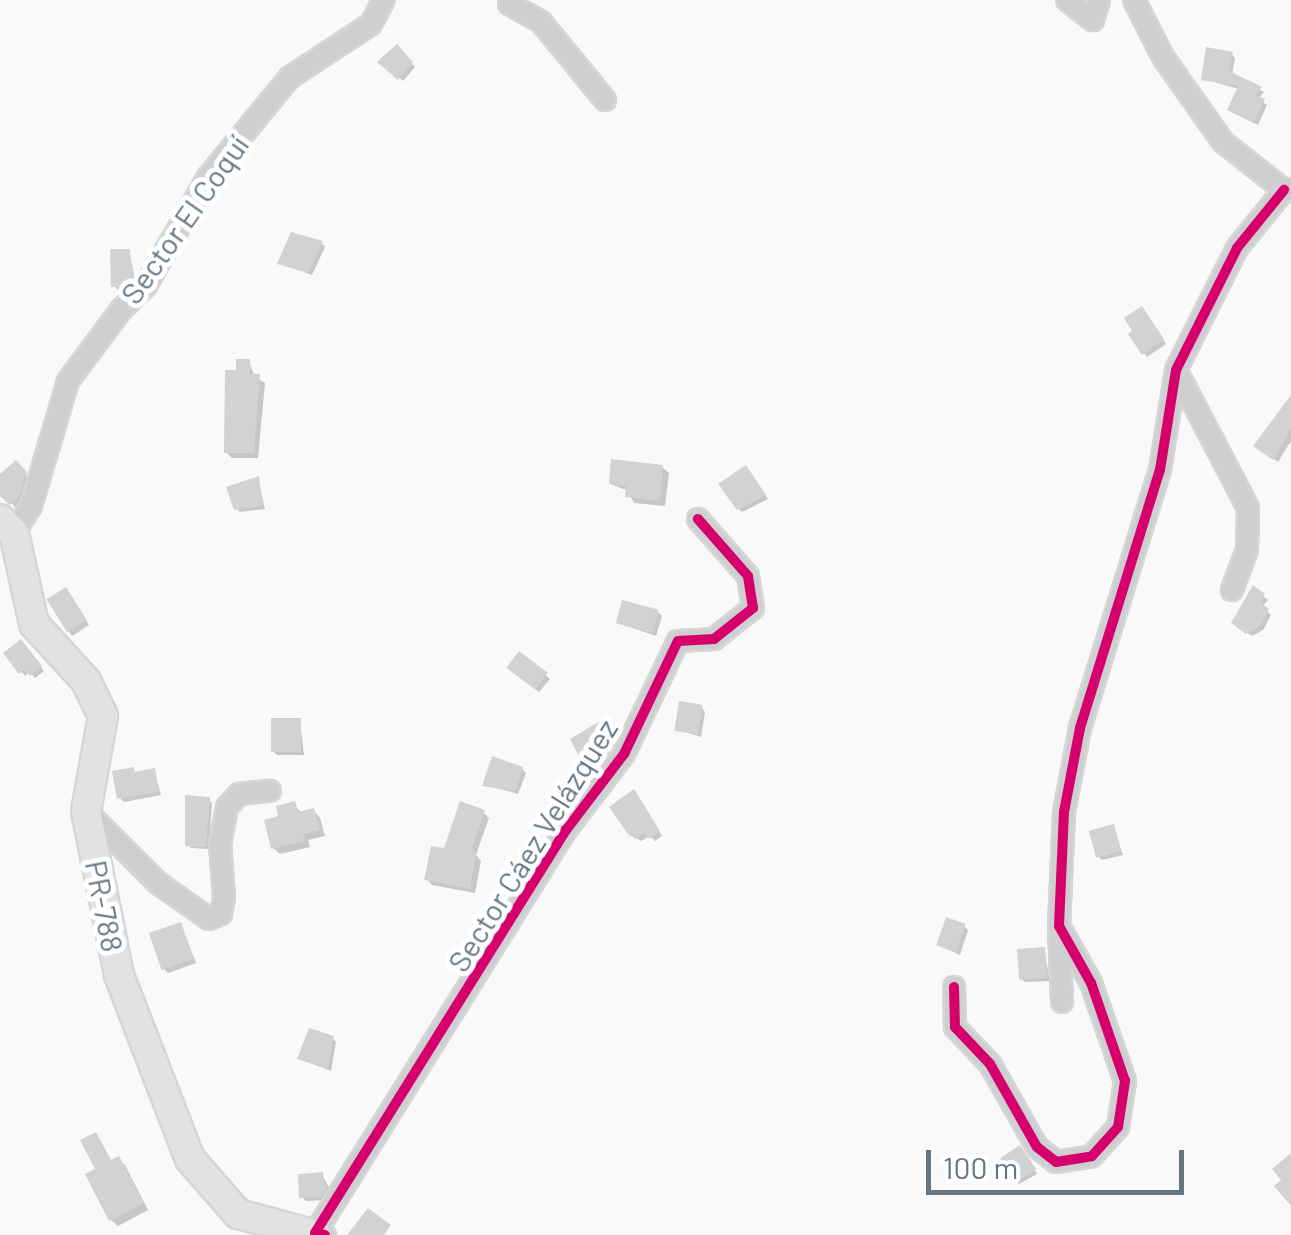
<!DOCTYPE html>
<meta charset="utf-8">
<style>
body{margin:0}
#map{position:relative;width:1291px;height:1235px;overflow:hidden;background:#f9f9f9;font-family:Barlow,sans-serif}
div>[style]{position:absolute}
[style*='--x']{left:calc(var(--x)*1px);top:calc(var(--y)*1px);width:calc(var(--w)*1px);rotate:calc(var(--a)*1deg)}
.shadow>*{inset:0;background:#0003}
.building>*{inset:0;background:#d0d2d3;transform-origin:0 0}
.roads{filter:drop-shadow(2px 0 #d5d6d7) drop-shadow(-2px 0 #d5d6d7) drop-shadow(0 2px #d5d6d7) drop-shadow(0 -2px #d5d6d7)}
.street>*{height:20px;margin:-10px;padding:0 10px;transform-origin:10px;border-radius:10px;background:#cecfd0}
.secondary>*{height:28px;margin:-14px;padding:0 14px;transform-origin:14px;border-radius:14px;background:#e1e2e2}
.cycleway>*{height:10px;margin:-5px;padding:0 5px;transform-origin:5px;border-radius:5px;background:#d6006c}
span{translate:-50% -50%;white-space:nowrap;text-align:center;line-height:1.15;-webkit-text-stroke:10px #fff;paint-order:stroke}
.street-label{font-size:30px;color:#657683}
.scale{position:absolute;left:926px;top:1150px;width:258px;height:45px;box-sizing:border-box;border:5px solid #657683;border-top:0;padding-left:12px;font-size:30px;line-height:35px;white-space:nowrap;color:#657683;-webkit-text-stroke:8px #fff;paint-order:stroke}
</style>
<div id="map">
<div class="shadow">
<i style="clip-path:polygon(396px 47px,415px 67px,403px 81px,381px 61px)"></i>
<i style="clip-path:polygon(1231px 54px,1235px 58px,1232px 75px,1264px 92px,1258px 99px,1267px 105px,1258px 125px,1234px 113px,1239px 89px,1204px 79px)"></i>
<i style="clip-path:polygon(321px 243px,325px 247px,312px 275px,280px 263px)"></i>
<i style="clip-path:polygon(129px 251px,136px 284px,130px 290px,118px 290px,114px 286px)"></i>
<i style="clip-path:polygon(1145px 313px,1166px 344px,1147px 357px,1144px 353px)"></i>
<i style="clip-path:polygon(249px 362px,255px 377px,265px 383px,258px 458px,232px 458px,226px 452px,239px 372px)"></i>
<i style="clip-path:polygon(1291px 413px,1291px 441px,1278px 462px,1260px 449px)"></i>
<i style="clip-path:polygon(16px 463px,29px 478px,22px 501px,15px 507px,0 491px,0 477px)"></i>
<i style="clip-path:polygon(662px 467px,669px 473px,665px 506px,634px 503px,628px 491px,611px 484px)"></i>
<i style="clip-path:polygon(749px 472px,768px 499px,742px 512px,739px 509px)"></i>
<i style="clip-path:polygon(258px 479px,265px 509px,240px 512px,236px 508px)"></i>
<i style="clip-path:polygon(1254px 589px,1268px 600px,1262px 607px,1271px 615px,1263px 630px,1252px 636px,1238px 626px)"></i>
<i style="clip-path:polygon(70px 594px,89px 625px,72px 636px,50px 600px)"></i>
<i style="clip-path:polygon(658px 612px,662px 616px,656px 636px,618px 623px)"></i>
<i style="clip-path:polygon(20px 642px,44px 671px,35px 678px,30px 672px,25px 676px,6px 653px)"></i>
<i style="clip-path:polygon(520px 654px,550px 679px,539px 692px,513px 672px)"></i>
<i style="clip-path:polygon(702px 708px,705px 712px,701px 737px,676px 729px)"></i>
<i style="clip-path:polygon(300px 721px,304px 755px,277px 755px,273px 751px)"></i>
<i style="clip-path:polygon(606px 727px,616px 748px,608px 760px,591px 769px,587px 766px)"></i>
<i style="clip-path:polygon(522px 769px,526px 773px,518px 794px,485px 785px)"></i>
<i style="clip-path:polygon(154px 771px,161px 795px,124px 802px,120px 798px)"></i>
<i style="clip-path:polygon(637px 796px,662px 836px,655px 841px,650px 836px,641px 841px,635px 837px)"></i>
<i style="clip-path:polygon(208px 799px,212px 803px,209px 849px,191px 848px,187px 844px)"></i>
<i style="clip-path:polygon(294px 804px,302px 814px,314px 811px,320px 818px,325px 836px,308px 840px,310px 847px,280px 854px,273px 848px,282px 818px)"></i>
<i style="clip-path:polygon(483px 812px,489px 818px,476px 855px,481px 861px,475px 893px,432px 885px,427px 879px)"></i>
<i style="clip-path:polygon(1113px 827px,1123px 855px,1102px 860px,1098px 856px)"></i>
<i style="clip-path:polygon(181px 925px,196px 963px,168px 973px,164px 969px)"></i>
<i style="clip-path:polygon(964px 926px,968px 930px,960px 955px,938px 945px)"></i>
<i style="clip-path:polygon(1044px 949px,1050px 981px,1025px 982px,1021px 979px)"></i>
<i style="clip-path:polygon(332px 1038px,336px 1042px,331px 1071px,300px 1059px)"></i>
<i style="clip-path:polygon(96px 1135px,112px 1162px,118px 1159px,125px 1165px,148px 1210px,118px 1226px,111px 1220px,98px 1170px)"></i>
<i style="clip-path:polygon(1023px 1152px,1037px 1174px,1019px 1184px,1015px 1180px)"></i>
<i style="clip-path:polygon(322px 1175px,331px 1191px,325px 1200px,306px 1201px,302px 1197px)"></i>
</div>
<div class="building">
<i style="clip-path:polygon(397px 44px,413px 62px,398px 80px,377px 62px)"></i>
<i style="clip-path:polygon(1206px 47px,1233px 52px,1229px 71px,1262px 87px,1255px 95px,1265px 99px,1254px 123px,1227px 110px,1238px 86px,1201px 80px)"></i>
<i style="clip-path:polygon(291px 232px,323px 241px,308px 273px,277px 264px)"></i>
<i style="clip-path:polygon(110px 249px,130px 249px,133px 279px,125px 287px,111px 287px)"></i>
<i style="clip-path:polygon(1142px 306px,1164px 339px,1142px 355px,1128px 334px,1132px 331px,1124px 318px)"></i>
<i style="clip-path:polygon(236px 359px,250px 359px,250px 374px,260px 374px,254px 453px,224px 453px,225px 370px,236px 370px)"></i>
<i style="clip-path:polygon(1291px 395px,1291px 430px,1273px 460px,1253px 446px)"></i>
<i style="clip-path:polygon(611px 459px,663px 465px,660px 501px,625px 497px,626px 486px,609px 484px)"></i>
<i style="clip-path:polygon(16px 460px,27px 472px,19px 497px,10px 505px,0 496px,0 474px)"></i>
<i style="clip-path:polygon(746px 465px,766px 495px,737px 510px,718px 484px)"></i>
<i style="clip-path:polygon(259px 476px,262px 506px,234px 510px,226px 487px)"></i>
<i style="clip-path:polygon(1253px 585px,1265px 594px,1260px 602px,1269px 609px,1262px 624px,1246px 634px,1231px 623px)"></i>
<i style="left:66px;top:587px;width:39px;height:23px;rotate:58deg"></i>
<i style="left:622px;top:600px;width:38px;height:24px;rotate:15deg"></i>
<i style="clip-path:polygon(21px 639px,42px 666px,30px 676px,24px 670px,19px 674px,3px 653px)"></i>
<i style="left:519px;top:651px;width:36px;height:21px;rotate:37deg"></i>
<i style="left:679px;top:701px;width:24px;height:30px;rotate:9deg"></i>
<i style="left:301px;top:718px;width:34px;height:30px;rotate:90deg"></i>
<i style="clip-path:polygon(602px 720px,614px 743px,605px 757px,585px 767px,570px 739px)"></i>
<i style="clip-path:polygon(492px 756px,523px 767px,515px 791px,482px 786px)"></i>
<i style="clip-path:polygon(134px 767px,135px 772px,155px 768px,159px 792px,117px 799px,112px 771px)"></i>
<i style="clip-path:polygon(634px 789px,660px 831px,649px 839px,645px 833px,636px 839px,628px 834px,609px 807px)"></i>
<i style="clip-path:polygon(185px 795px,210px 797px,206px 847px,185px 846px)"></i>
<i style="clip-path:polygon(295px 801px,298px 812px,314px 808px,320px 830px,303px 834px,305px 841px,271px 849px,264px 820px,278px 816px,276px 806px)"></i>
<i style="clip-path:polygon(460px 801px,485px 810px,472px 848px,476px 854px,470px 889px,424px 880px,431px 846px,444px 848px)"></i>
<i style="left:1114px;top:824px;width:28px;height:26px;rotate:75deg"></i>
<i style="left:946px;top:917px;width:21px;height:30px;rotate:19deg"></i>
<i style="left:181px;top:922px;width:39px;height:34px;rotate:71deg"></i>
<i style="left:1045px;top:947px;width:31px;height:28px;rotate:86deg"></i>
<i style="clip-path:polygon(309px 1028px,334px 1036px,328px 1069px,297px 1059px)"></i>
<i style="clip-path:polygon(96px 1132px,111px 1160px,119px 1156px,144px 1203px,109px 1221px,85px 1174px,95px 1169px,80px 1140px)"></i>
<i style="left:1020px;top:1145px;width:29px;height:24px;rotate:56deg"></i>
<i style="clip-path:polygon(1291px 1153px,1291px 1206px,1274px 1186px,1281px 1180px,1272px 1169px)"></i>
<i style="clip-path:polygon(323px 1172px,324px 1183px,328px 1185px,321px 1197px,299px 1198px,298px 1174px)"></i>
<i style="clip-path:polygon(368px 1208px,391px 1225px,384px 1235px,347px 1235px)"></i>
</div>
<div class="roads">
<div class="street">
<i style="--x:510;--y:0;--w:4;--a:104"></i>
<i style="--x:509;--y:4;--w:37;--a:29"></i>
<i style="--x:541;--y:22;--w:101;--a:50.6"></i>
<i style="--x:1067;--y:0;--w:33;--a:38"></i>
<i style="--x:1093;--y:20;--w:21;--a:-73"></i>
<i style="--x:1134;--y:0;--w:64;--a:63"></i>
<i style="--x:1163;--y:57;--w:104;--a:54.8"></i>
<i style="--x:1223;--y:142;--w:78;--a:38.2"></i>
<i style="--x:1284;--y:190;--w:7;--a:-8"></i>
<i style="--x:1176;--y:370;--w:156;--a:62.4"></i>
<i style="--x:1248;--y:508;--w:42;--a:91.4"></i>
<i style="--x:1247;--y:550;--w:43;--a:110.6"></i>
<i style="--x:14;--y:533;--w:32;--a:-58"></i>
<i style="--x:31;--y:506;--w:130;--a:-73.5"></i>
<i style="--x:68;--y:381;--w:89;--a:-53.3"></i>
<i style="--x:121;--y:310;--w:33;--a:-44"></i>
<i style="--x:145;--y:287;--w:127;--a:-60.2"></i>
<i style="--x:208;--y:177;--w:128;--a:-50.7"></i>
<i style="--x:289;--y:78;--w:98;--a:-33.4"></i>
<i style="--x:371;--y:24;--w:27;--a:-62"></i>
<i style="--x:86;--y:811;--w:102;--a:45"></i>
<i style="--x:158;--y:883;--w:62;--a:35.2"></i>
<i style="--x:209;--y:919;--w:13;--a:-23"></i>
<i style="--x:221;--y:914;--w:17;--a:-80"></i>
<i style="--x:224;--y:897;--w:53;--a:-94.3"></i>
<i style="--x:220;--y:844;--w:38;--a:-79"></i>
<i style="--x:227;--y:807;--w:18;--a:-47"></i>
<i style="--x:239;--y:794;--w:31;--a:-6"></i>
<i style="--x:1059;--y:929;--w:73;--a:87.6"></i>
<i style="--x:954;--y:987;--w:40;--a:88.6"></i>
<i style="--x:955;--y:1027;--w:51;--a:46.6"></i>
<i style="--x:990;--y:1064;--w:95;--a:60.5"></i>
<i style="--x:1037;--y:1147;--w:24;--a:38"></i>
<i style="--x:1056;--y:1162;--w:36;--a:-9"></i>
<i style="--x:1092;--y:1156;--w:39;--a:-48"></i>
<i style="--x:1118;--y:1127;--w:47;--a:-81.3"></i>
<i style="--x:1125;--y:1081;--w:104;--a:-109.1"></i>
<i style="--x:1091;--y:983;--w:65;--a:-119.3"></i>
<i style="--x:1059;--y:926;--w:114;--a:-87.5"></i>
<i style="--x:1064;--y:812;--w:86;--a:-79.2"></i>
<i style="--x:1080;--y:728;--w:270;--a:-72.8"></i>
<i style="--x:1160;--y:470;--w:101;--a:-80.9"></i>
<i style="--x:1176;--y:370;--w:136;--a:-63.4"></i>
<i style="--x:1237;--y:248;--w:75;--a:-51"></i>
<i style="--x:325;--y:1235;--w:10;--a:-169"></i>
<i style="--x:315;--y:1233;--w:475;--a:-58.1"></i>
<i style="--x:566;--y:830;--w:96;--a:-52.7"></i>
<i style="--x:624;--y:754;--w:125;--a:-64.5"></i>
<i style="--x:678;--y:641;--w:36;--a:-3"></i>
<i style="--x:714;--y:639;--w:50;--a:-38.5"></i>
<i style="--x:753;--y:608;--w:32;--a:-99"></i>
<i style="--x:748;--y:576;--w:76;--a:-131.3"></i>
</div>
<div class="secondary">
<i style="--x:0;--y:519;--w:20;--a:45"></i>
<i style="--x:14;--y:533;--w:93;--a:77.6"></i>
<i style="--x:34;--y:624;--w:77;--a:47.6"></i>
<i style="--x:86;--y:681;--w:39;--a:64"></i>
<i style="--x:103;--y:716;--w:97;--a:100.1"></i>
<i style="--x:86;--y:811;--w:167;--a:78.6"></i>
<i style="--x:119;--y:975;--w:197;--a:68.9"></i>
<i style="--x:190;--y:1159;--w:73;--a:48.9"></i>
<i style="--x:238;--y:1214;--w:81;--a:15.1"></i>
</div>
</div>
<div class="cycleway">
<i style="--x:954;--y:987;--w:40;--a:88.6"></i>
<i style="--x:955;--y:1027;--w:51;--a:46.6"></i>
<i style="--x:990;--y:1064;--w:95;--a:60.5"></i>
<i style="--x:1037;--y:1147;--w:24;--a:38"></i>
<i style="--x:1056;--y:1162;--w:36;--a:-9"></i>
<i style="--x:1092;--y:1156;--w:39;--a:-48"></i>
<i style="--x:1118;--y:1127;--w:47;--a:-81.3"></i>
<i style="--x:1125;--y:1081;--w:104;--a:-109.1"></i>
<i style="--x:1091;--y:983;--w:65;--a:-119.3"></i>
<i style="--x:1059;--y:926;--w:114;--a:-87.5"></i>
<i style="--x:1064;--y:812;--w:86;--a:-79.2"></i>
<i style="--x:1080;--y:728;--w:270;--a:-72.8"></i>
<i style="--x:1160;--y:470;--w:101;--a:-80.9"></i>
<i style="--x:1176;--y:370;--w:136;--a:-63.4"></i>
<i style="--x:1237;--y:248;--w:75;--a:-51"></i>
<i style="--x:325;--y:1235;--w:10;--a:-169"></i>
<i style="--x:315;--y:1233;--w:475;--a:-58.1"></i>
<i style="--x:566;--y:830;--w:96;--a:-52.7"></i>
<i style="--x:624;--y:754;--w:125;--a:-64.5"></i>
<i style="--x:678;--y:641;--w:36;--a:-3"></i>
<i style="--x:714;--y:639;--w:50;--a:-38.5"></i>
<i style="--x:753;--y:608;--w:32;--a:-99"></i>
<i style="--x:748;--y:576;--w:76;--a:-131.3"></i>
</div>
<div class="street-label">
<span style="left:184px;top:219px;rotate:-55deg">Sector El Coquí</span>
<span style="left:532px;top:845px;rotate:-58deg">Sector Cáez Velázquez</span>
<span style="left:105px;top:906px;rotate:79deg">PR-788</span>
</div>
<div class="scale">100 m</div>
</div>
